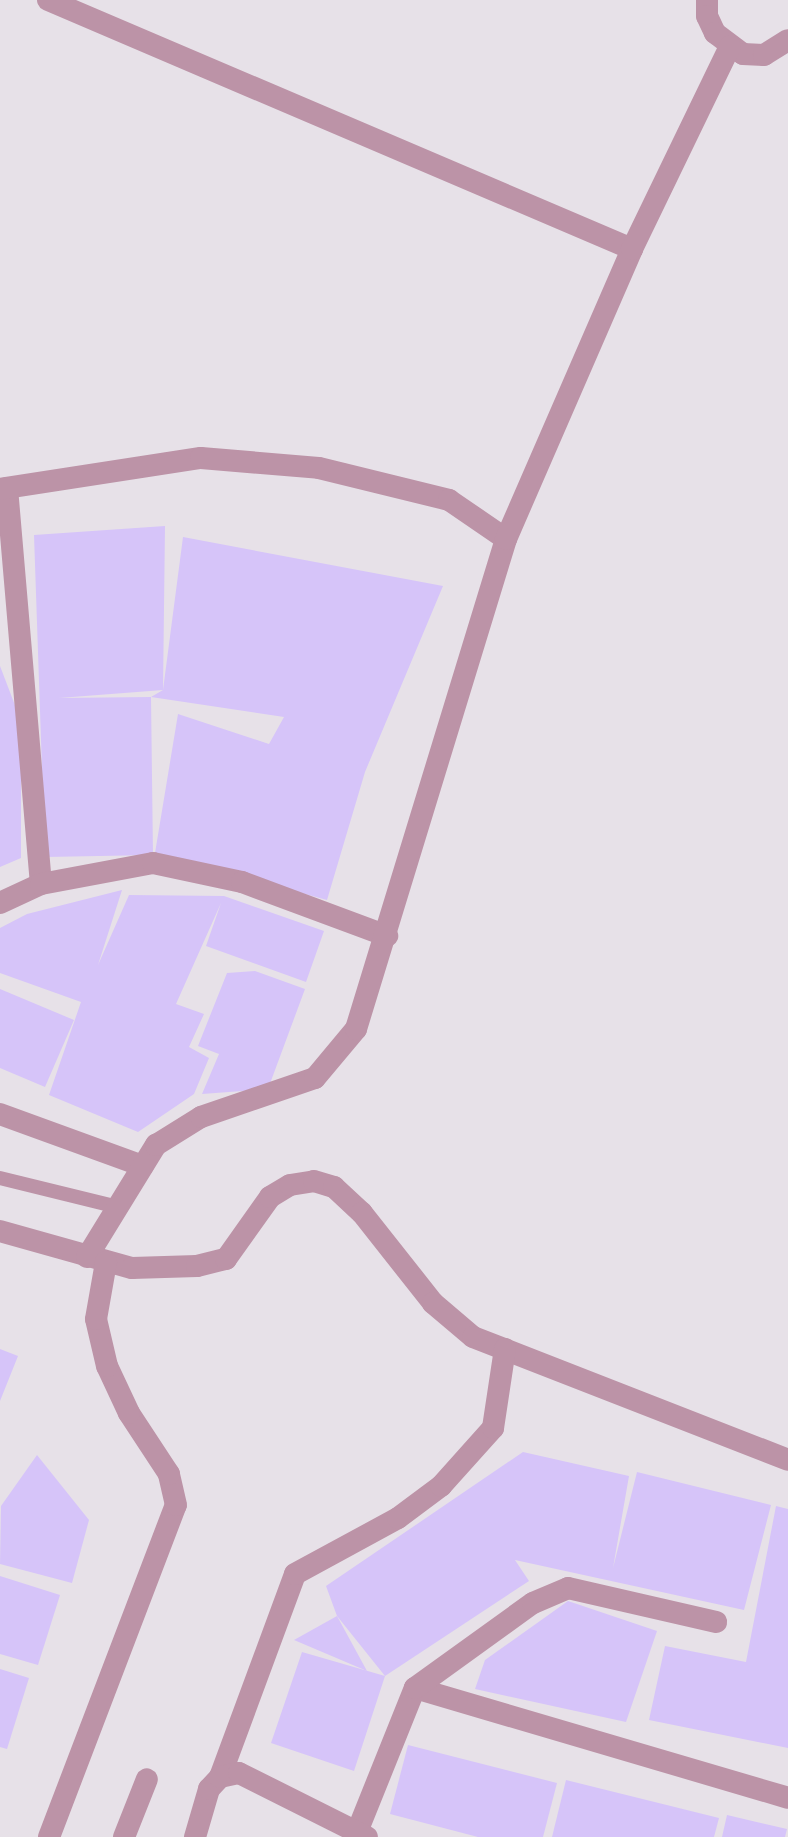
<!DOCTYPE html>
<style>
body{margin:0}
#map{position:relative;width:788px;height:1837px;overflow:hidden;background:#e7e1e8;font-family:"Playfair Display",serif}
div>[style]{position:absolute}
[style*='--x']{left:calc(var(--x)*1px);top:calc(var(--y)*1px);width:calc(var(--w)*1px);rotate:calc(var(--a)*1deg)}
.building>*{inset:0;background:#d6c4f9}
.service>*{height:14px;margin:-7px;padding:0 7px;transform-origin:7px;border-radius:7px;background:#bc93a7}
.minor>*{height:22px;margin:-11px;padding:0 11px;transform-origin:11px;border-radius:11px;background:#bc93a7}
span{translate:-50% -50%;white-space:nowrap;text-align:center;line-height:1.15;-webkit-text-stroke:6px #f5eff5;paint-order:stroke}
</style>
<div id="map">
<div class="building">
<i style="clip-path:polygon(165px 526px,163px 690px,59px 698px,151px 697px,153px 855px,45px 857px,34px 535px)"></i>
<i style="clip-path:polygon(183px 537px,443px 586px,365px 772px,327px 900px,155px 853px,178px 714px,269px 744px,284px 717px,151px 697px,163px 690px)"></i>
<i style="clip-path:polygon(0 666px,21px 721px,21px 858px,0 867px)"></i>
<i style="clip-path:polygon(122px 890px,98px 965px,129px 895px,224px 896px,324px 931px,306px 982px,206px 946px,221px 903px,176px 1004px,204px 1014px,189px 1047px,209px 1058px,194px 1094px,138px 1132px,49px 1095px,81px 1002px,0 973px,0 928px,27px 914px)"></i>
<i style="clip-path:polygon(255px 971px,305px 989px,268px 1089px,202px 1094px,219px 1054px,198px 1046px,227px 973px)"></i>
<i style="clip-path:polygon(0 989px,74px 1020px,45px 1087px,0 1068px)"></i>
<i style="clip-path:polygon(0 1349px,18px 1356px,0 1401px)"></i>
<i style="clip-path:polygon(523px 1452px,629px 1476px,613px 1568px,637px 1472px,771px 1505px,744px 1610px,515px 1560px,529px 1581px,385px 1676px,354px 1771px,271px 1743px,302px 1652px,385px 1676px,337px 1616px,326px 1586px)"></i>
<i style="clip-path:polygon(37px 1455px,89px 1520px,72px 1583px,0 1564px,1px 1506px)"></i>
<i style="clip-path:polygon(776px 1506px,788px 1509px,788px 1748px,649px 1720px,665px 1646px,746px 1662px)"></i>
<i style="clip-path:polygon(0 1576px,60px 1595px,38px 1665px,0 1654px)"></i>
<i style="clip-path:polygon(568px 1601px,657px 1631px,626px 1722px,475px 1689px,485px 1660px)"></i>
<i style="clip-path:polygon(337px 1616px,367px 1671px,294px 1640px)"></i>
<i style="clip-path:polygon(0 1669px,29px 1678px,7px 1749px,0 1747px)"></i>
<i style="clip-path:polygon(408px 1745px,557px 1783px,543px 1837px,478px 1837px,390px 1814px)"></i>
<i style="clip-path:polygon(566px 1780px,719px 1818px,714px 1837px,552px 1837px)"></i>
<i style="clip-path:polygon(727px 1815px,787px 1829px,785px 1837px,722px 1837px)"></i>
</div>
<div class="service">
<i style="--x:0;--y:1178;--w:122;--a:13.8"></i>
</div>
<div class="minor">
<i style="--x:48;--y:0;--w:635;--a:23.09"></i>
<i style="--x:707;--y:0;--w:16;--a:90"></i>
<i style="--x:707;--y:16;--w:19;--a:65"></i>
<i style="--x:715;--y:33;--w:35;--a:37"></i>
<i style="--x:743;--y:54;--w:21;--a:3"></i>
<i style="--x:764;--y:55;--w:28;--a:-32"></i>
<i style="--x:7;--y:488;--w:397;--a:85.1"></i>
<i style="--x:0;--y:489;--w:203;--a:-8.8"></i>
<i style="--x:201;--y:458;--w:118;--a:4.8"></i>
<i style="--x:319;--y:468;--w:134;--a:13.8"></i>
<i style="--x:449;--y:500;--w:69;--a:34.4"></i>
<i style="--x:0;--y:903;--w:45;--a:-24.9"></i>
<i style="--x:41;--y:884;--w:114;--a:-10.6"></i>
<i style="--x:153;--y:863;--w:91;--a:12.1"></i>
<i style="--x:242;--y:882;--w:155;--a:20.4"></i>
<i style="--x:0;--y:1114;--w:152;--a:20"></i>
<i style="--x:0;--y:1231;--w:137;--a:15.7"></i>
<i style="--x:132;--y:1268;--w:65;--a:-1.8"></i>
<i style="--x:197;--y:1266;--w:30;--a:-14"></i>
<i style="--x:226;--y:1259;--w:76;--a:-54.6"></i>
<i style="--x:270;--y:1197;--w:23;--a:-31"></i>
<i style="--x:290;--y:1185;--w:24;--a:-9"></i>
<i style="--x:314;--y:1181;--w:21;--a:17"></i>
<i style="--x:334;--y:1187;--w:38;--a:43"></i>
<i style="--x:362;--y:1213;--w:115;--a:51.7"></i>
<i style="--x:433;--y:1303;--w:52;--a:40.4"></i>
<i style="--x:473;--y:1337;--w:338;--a:21.3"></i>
<i style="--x:87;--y:1257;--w:132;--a:-58.4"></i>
<i style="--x:156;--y:1145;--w:53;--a:-31.9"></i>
<i style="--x:201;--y:1117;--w:120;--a:-18.9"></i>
<i style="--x:315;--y:1078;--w:64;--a:-50.1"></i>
<i style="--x:356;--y:1029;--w:512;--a:-72.98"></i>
<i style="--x:506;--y:539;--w:316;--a:-66.5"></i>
<i style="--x:632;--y:249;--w:225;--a:-64.2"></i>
<i style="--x:415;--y:1688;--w:389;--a:16.4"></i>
<i style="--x:220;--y:1777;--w:216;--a:-69.7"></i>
<i style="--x:295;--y:1574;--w:117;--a:-28.5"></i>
<i style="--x:398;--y:1518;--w:54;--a:-36.7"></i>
<i style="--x:441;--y:1486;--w:78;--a:-48.1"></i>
<i style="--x:493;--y:1428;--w:80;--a:-81.4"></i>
<i style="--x:357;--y:1832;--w:155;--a:-68.1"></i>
<i style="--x:415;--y:1688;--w:145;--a:-35.8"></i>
<i style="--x:533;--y:1603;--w:38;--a:-23"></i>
<i style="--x:568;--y:1588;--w:152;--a:12.9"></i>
<i style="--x:49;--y:1837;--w:355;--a:-69.1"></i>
<i style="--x:176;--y:1505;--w:32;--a:-103"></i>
<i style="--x:169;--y:1474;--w:73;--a:-123.3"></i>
<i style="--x:129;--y:1413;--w:52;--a:-115.1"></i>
<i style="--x:107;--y:1366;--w:48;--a:-103.2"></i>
<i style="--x:96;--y:1319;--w:58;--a:-80"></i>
<i style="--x:124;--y:1837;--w:62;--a:-68.4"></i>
<i style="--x:195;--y:1837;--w:50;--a:-73.7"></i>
<i style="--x:209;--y:1789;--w:16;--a:-47"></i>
<i style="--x:220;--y:1777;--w:19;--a:-12"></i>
<i style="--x:239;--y:1773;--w:143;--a:26.6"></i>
</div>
</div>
